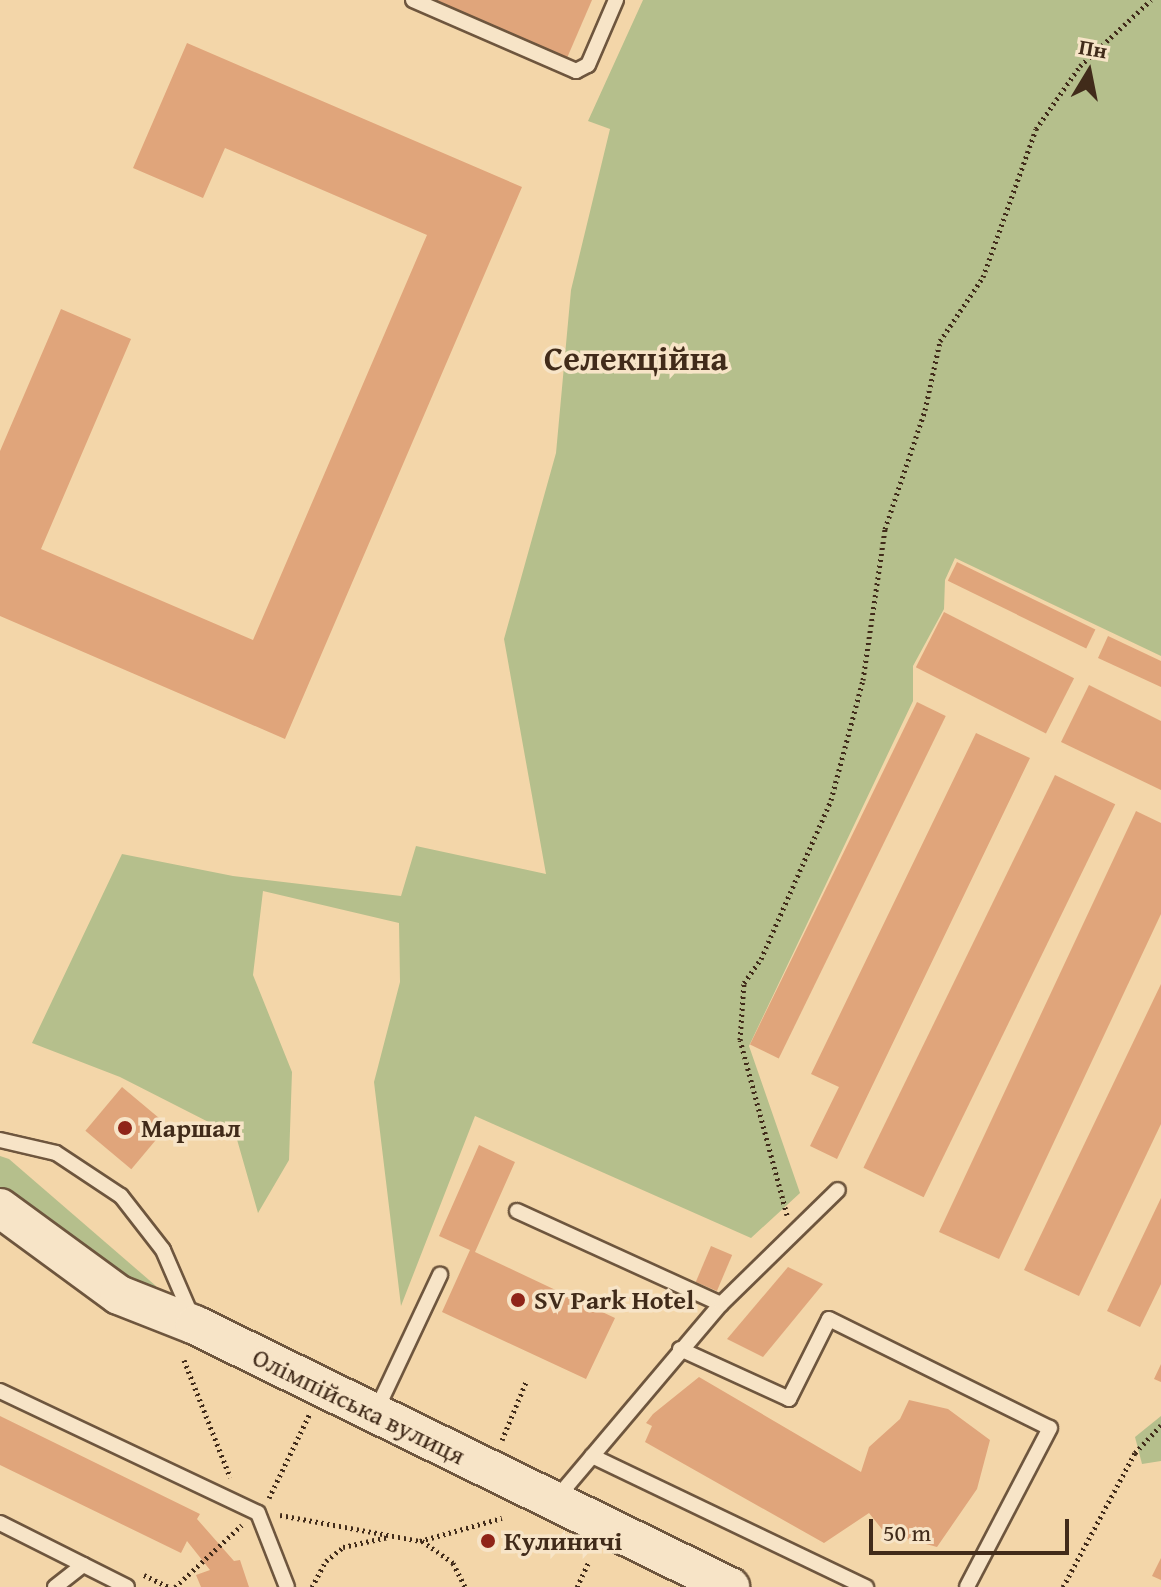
<!DOCTYPE html>
<meta charset="utf-8">
<style>
body{margin:0}
#map{position:relative;width:1161px;height:1587px;overflow:hidden;background:#f3d6a9;font-family:"Gentium Book Plus",serif}
div>[style]{position:absolute}
[style*='--x']{left:calc(var(--x)*1px);top:calc(var(--y)*1px);width:calc(var(--w)*1px);rotate:calc(var(--a)*1deg)}
.green>*{inset:0;background:#b5bf8c}
.building>*{inset:0;background:#e0a57b;transform-origin:0 0}
.path>*{height:5px;margin-top:-2.5px;transform-origin:0;background:repeating-linear-gradient(90deg,#412b1a 0 2px,transparent 0 6px)}
.roads{filter:drop-shadow(2px 0 #6e563e) drop-shadow(-2px 0 #6e563e) drop-shadow(0 2px #6e563e) drop-shadow(0 -2px #6e563e)}
.lane>*{height:14px;margin:-7px;padding:0 7px;transform-origin:7px;border-radius:7px;background:#f7e4c7}
.secondary>*{height:38px;margin:-19px;padding:0 19px;transform-origin:19px;border-radius:19px;background:#f7e4c7}
.dots>*{width:22px;height:22px;translate:-50% -50%;box-sizing:border-box;border:4px solid #f7e4c7;border-radius:50%}
span{translate:-50% -50%;white-space:nowrap;text-align:center;line-height:1.15;-webkit-text-stroke:7px #f7e4c7;paint-order:stroke}
.poi-label{font-size:26px;color:#412b1a;font-weight:700}
.left{translate:0 -50%;text-align:left}
.street-label{font-size:26px;color:#412b1a}
.district-label{font-size:34px;color:#412b1a;font-weight:700}
.north{position:absolute;left:1049px;top:32px;width:80px;height:80px;-webkit-text-stroke:6px #f7e4c7;paint-order:stroke;rotate:10deg;font-size:22px;font-weight:700;line-height:32px;text-align:center;color:#412b1a}
.north::after{content:'';display:block;margin:auto;width:28px;height:36px;background:#412b1a;clip-path:polygon(50% 0,100% 100%,50% 72%,0 100%)}
.scale{position:absolute;left:869px;top:1519px;width:200px;height:36px;box-sizing:border-box;border:4px solid #412b1a;border-top:0;padding-left:10px;font-size:24px;line-height:28px;white-space:nowrap;color:#412b1a;-webkit-text-stroke:6px #f7e4c7;paint-order:stroke}
</style>
<div id="map">
<div class="green">
<i style="clip-path:polygon(643px 0,1161px 0,1161px 656px,955px 558px,945px 580px,944px 609px,913px 666px,913px 701px,749px 1046px,800px 1193px,751px 1238px,475px 1116px,401px 1306px,374px 1082px,400px 982px,399px 923px,263px 891px,253px 975px,292px 1072px,289px 1160px,258px 1213px,236px 1136px,120px 1077px,32px 1043px,122px 854px,233px 876px,401px 896px,416px 846px,546px 874px,504px 639px,556px 453px,571px 290px,610px 129px,588px 121px)"></i>
<i style="clip-path:polygon(0 1156px,9px 1159px,156px 1286px,157px 1294px,77px 1253px,0 1188px)"></i>
<i style="clip-path:polygon(1161px 1416px,1161px 1461px,1142px 1464px,1135px 1437px)"></i>
</div>
<div class="building">
<i style="clip-path:polygon(433px 0,592px 0,567px 58px)"></i>
<i style="clip-path:polygon(187px 43px,522px 187px,285px 739px,0 616px,0 451px,61px 309px,131px 339px,41px 549px,253px 640px,427px 235px,225px 148px,203px 198px,133px 168px)"></i>
<i style="left:957px;top:562px;width:154px;height:21px;rotate:26deg"></i>
<i style="left:944px;top:612px;width:146px;height:62px;rotate:27deg"></i>
<i style="clip-path:polygon(1108px 636px,1161px 661px,1161px 687px,1098px 658px)"></i>
<i style="clip-path:polygon(1089px 685px,1161px 721px,1161px 790px,1061px 742px)"></i>
<i style="left:917px;top:702px;width:32px;height:381px;rotate:26deg"></i>
<i style="clip-path:polygon(976px 733px,1030px 758px,837px 1159px,810px 1146px,839px 1087px,811px 1074px)"></i>
<i style="left:1055px;top:775px;width:67px;height:437px;rotate:26deg"></i>
<i style="clip-path:polygon(1136px 811px,1161px 823px,1161px 914px,999px 1259px,939px 1232px)"></i>
<i style="clip-path:polygon(1161px 984px,1161px 1124px,1079px 1296px,1024px 1270px)"></i>
<i style="left:122px;top:1087px;width:60px;height:57px;rotate:40deg"></i>
<i style="clip-path:polygon(479px 1145px,515px 1162px,475px 1252px,615px 1318px,586px 1379px,442px 1312px,470px 1250px,439px 1236px)"></i>
<i style="clip-path:polygon(1161px 1198px,1161px 1284px,1140px 1327px,1107px 1311px)"></i>
<i style="left:711px;top:1246px;width:23px;height:39px;rotate:23deg"></i>
<i style="clip-path:polygon(788px 1267px,823px 1284px,763px 1357px,727px 1339px)"></i>
<i style="clip-path:polygon(1161px 1364px,1161px 1382px,1154px 1379px)"></i>
<i style="clip-path:polygon(699px 1377px,861px 1472px,869px 1447px,900px 1419px,909px 1400px,948px 1409px,990px 1440px,977px 1489px,937px 1547px,885px 1533px,869px 1513px,824px 1543px,645px 1442px,652px 1426px,646px 1423px,653px 1414px)"></i>
<i style="clip-path:polygon(0 1416px,200px 1514px,197px 1519px,234px 1561px,240px 1560px,249px 1587px,201px 1587px,196px 1575px,210px 1570px,187px 1541px,181px 1553px,0 1465px)"></i>
<i style="clip-path:polygon(1161px 1558px,1161px 1580px,1152px 1576px)"></i>
</div>
<div class="path">
<i style="--x:787;--y:1215;--w:181;--a:-105"></i>
<i style="--x:740;--y:1040;--w:57;--a:-86"></i>
<i style="--x:744;--y:983;--w:29;--a:-55"></i>
<i style="--x:761;--y:959;--w:174;--a:-66.2"></i>
<i style="--x:831;--y:800;--w:124;--a:-75.1"></i>
<i style="--x:863;--y:680;--w:153;--a:-81.7"></i>
<i style="--x:885;--y:529;--w:126;--a:-71.4"></i>
<i style="--x:925;--y:410;--w:71;--a:-77.7"></i>
<i style="--x:940;--y:341;--w:77;--a:-56.1"></i>
<i style="--x:983;--y:277;--w:157;--a:-70.3"></i>
<i style="--x:1036;--y:129;--w:77;--a:-55.1"></i>
<i style="--x:1080;--y:66;--w:97;--a:-42.9"></i>
<i style="--x:184;--y:1360;--w:126;--a:68.5"></i>
<i style="--x:502;--y:1440;--w:63;--a:-67.5"></i>
<i style="--x:269;--y:1498;--w:94;--a:-64.2"></i>
<i style="--x:280;--y:1515;--w:142;--a:10.5"></i>
<i style="--x:420;--y:1541;--w:85;--a:-15.7"></i>
<i style="--x:422;--y:1541;--w:38;--a:35"></i>
<i style="--x:453;--y:1563;--w:27;--a:63"></i>
<i style="--x:144;--y:1575;--w:28;--a:26"></i>
<i style="--x:175;--y:1587;--w:91;--a:-42.8"></i>
<i style="--x:312;--y:1587;--w:30;--a:-62"></i>
<i style="--x:326;--y:1561;--w:22;--a:-39"></i>
<i style="--x:343;--y:1547;--w:46;--a:-12.5"></i>
<i style="--x:577;--y:1587;--w:29;--a:-65"></i>
<i style="--x:1063;--y:1587;--w:152;--a:-61.8"></i>
<i style="--x:1135;--y:1453;--w:38;--a:-47"></i>
</div>
<div class="roads">
<div class="lane">
<i style="--x:413;--y:0;--w:178;--a:23.5"></i>
<i style="--x:576;--y:71;--w:13;--a:-27"></i>
<i style="--x:588;--y:65;--w:71;--a:-66.7"></i>
<i style="--x:0;--y:1140;--w:57;--a:13.1"></i>
<i style="--x:56;--y:1153;--w:78;--a:33.5"></i>
<i style="--x:121;--y:1196;--w:68;--a:52.1"></i>
<i style="--x:163;--y:1250;--w:73;--a:66.6"></i>
<i style="--x:517;--y:1211;--w:224;--a:24.5"></i>
<i style="--x:680;--y:1349;--w:120;--a:24.6"></i>
<i style="--x:789;--y:1399;--w:89;--a:-63.4"></i>
<i style="--x:829;--y:1319;--w:246;--a:26.3"></i>
<i style="--x:1050;--y:1428;--w:179;--a:117.6"></i>
<i style="--x:0;--y:1391;--w:285;--a:25.3"></i>
<i style="--x:258;--y:1513;--w:79;--a:68.6"></i>
<i style="--x:375;--y:1413;--w:153;--a:-64.8"></i>
<i style="--x:592;--y:1456;--w:304;--a:25.6"></i>
<i style="--x:556;--y:1499;--w:255;--a:-49.8"></i>
<i style="--x:721;--y:1304;--w:163;--a:-44.3"></i>
<i style="--x:0;--y:1523;--w:142;--a:26.7"></i>
<i style="--x:55;--y:1587;--w:36;--a:-38"></i>
</div>
<div class="secondary">
<i style="--x:0;--y:1208;--w:147;--a:36.2"></i>
<i style="--x:119;--y:1295;--w:82;--a:21.5"></i>
<i style="--x:195;--y:1325;--w:596;--a:26.09"></i>
</div>
</div>
<div class="dots">
<i style="left:125px;top:1128px;background:#8f2418"></i>
<i style="left:518px;top:1300px;background:#8f2418"></i>
<i style="left:488px;top:1541px;background:#8f2418"></i>
</div>
<div class="poi-label">
<span class="left" style="left:141px;top:1128px">Маршал</span>
<span class="left" style="left:534px;top:1300px">SV Park Hotel</span>
<span class="left" style="left:504px;top:1541px">Кулиничі</span>
</div>
<div class="street-label">
<span style="left:359px;top:1406px;rotate:26deg">Олімпійська вулиця</span>
</div>
<div class="district-label">
<span style="left:636px;top:358px">Селекційна</span>
</div>
<div class="north">Пн</div>
<div class="scale">50 m</div>
</div>
